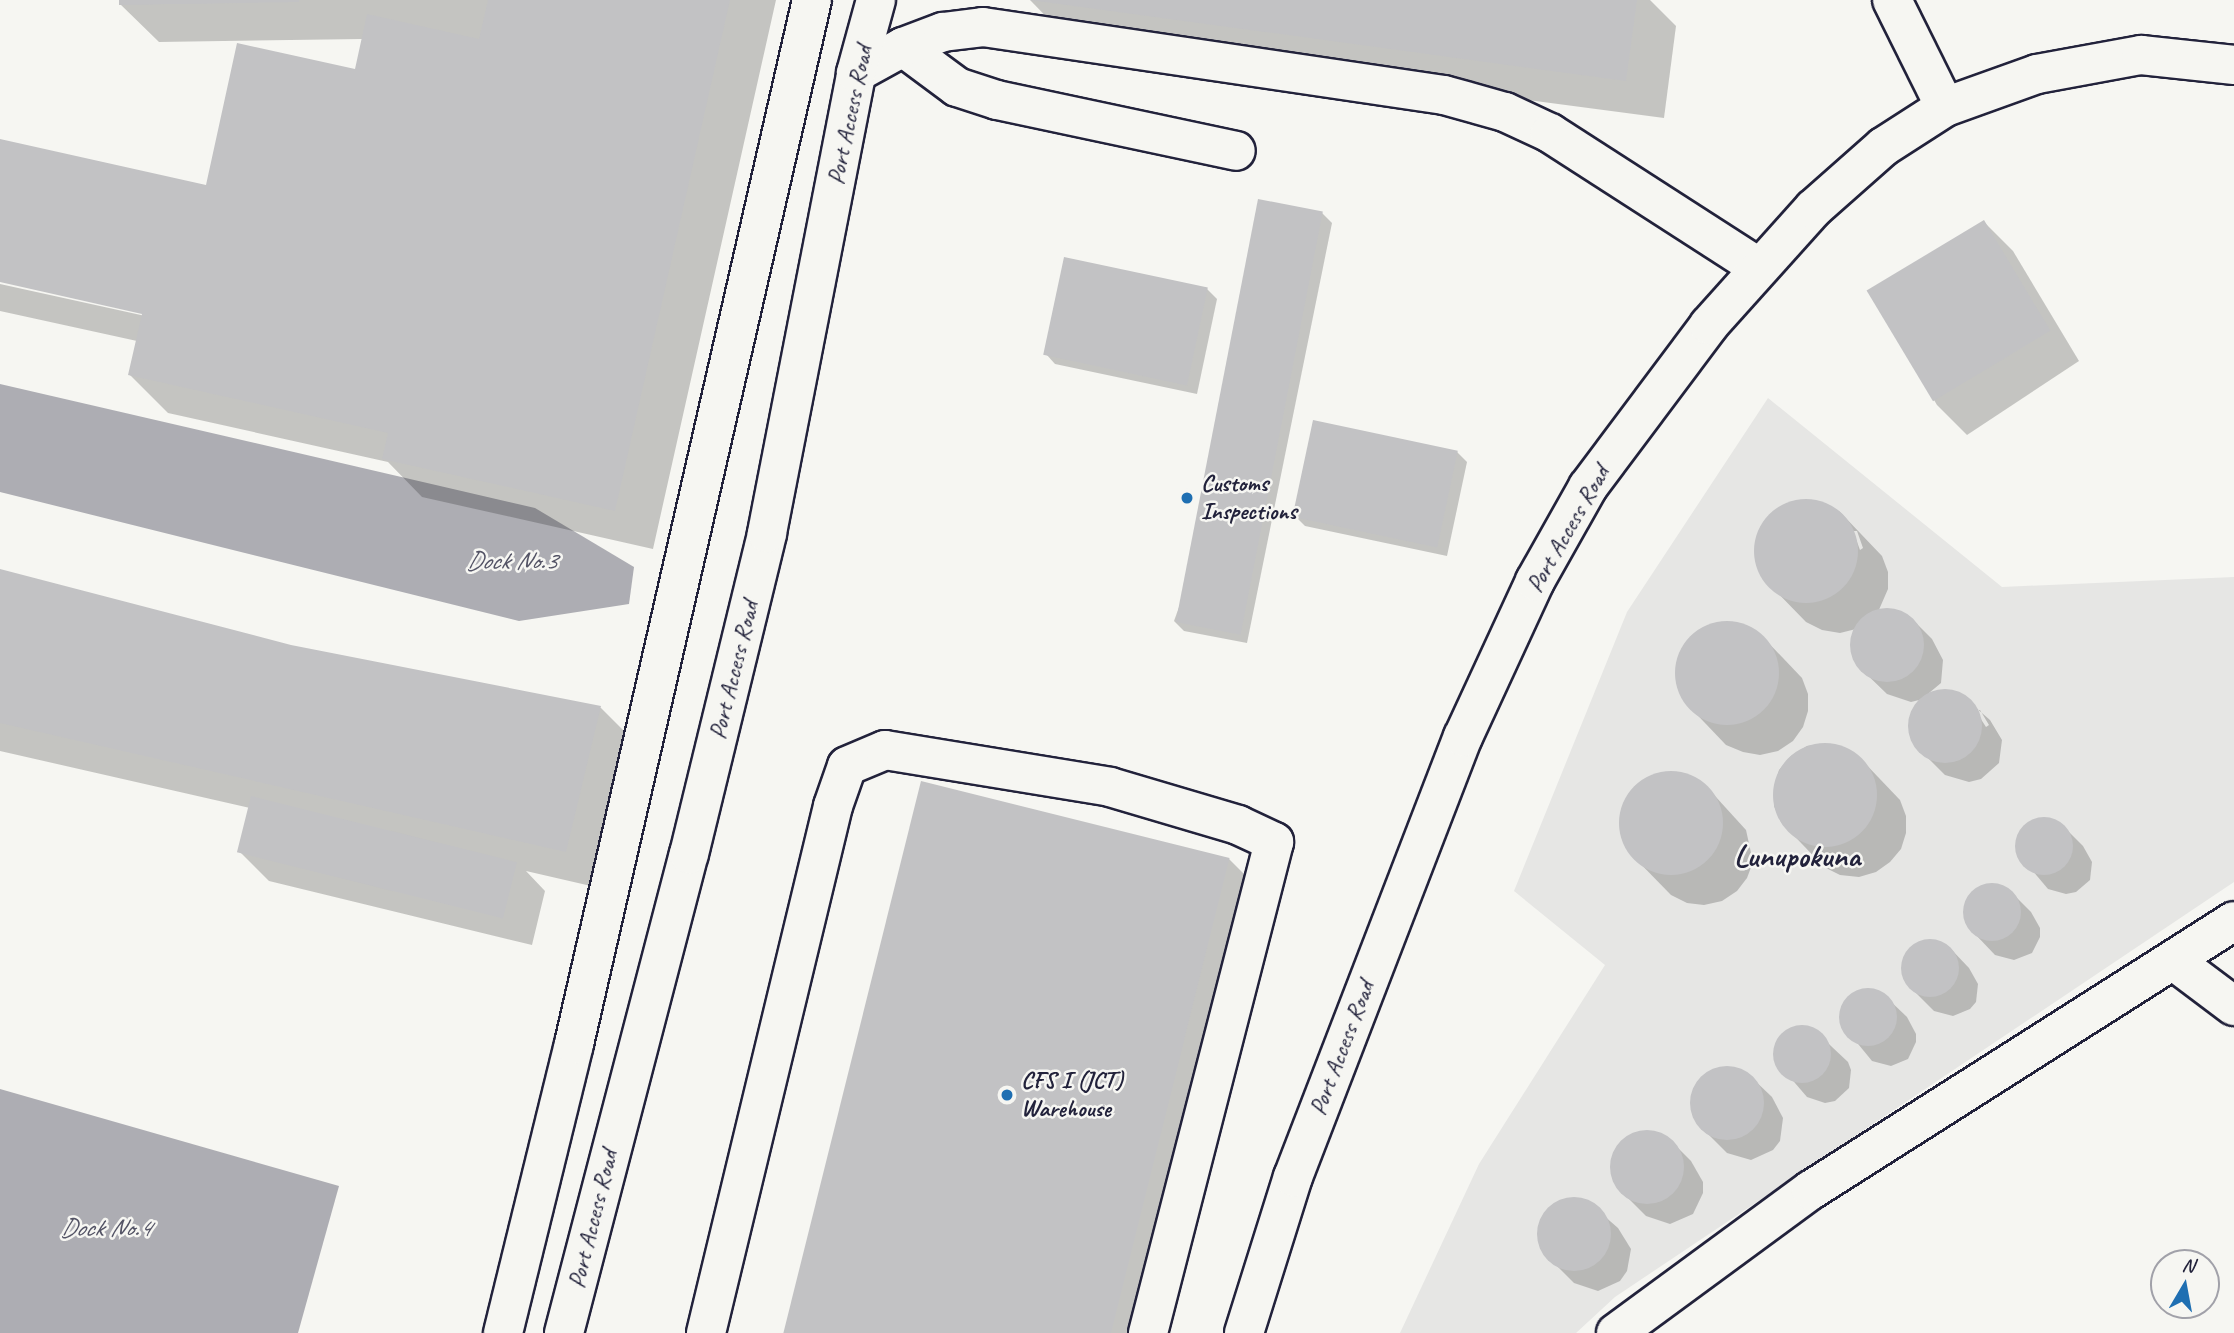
<!DOCTYPE html>
<style>
body{margin:0}
#map{position:relative;width:2234px;height:1333px;overflow:hidden;background:#f6f6f2;font-family:Caveat,sans-serif}
div>[style]{position:absolute}
[style*='--x']{left:calc(var(--x)*1px);top:calc(var(--y)*1px);width:calc(var(--w)*1px);rotate:calc(var(--a)*1deg)}
.built>*{inset:0;background:#e6e6e4}
.water>*{inset:0;background:#adadb3}
.shadow>*{inset:0;background:#0003}
.building>*{inset:0;background:#c2c2c4;transform-origin:0 0}
.round{border-radius:50%}
.roads{filter:drop-shadow(2px 0 #22223b) drop-shadow(-2px 0 #22223b) drop-shadow(0 2px #22223b) drop-shadow(0 -2px #22223b)}
.minor>*{height:38px;margin:-19px;padding:0 19px;transform-origin:19px;border-radius:19px;background:#f6f6f2}
.major>*{height:38px;margin:-19px;padding:0 19px;transform-origin:19px;border-radius:19px;background:#f6f6f2}
.dots>*{width:19px;height:19px;translate:-50% -50%;box-sizing:border-box;border:4px solid #f6f6f2;border-radius:50%}
span{translate:-50% -50%;white-space:nowrap;text-align:center;line-height:1.15;-webkit-text-stroke:5px #f6f6f2;paint-order:stroke}
.street-label{font-size:24px;color:#22223b}
.poi-label{font-size:24px;color:#22223b;font-weight:700}
.left{translate:0 -50%;text-align:left}
.water-label{font-size:26px;color:#535365;font-style:italic}
.district-label{font-size:32px;color:#22223b;font-weight:700}
.north{position:absolute;left:2150px;top:1249px;width:70px;height:70px;box-sizing:border-box;background:#f6f6f2;border:2px solid #a1a1a9;border-radius:50%;rotate:10deg;font-size:19px;font-weight:700;line-height:28px;text-align:center;color:#22223b}
.north::after{content:'';display:block;margin:auto;width:24px;height:32px;background:#1f6fb2;clip-path:polygon(50% 0,100% 100%,50% 72%,0 100%)}
</style>
<div id="map">
<div class="built">
<i style="clip-path:polygon(1768px 398px,2002px 587px,2234px 577px,2234px 882px,1615px 1297px,1576px 1333px,1400px 1333px,1479px 1164px,1605px 965px,1514px 891px,1627px 612px)"></i>
</div>
<div class="water">
<i style="clip-path:polygon(0 384px,535px 508px,634px 567px,629px 604px,519px 621px,0 492px)"></i>
<i style="clip-path:polygon(0 1089px,339px 1186px,298px 1333px,0 1333px)"></i>
</div>
<div class="shadow">
<i style="clip-path:polygon(120px 0,776px 0,653px 549px,422px 497px,388px 462px,168px 413px,130px 375px,137px 341px,0 311px,0 284px,150px 317px,151px 314px,0 281px,0 141px,207px 187px,356px 71px,363px 39px,159px 42px,120px 4px)"></i>
<i style="clip-path:polygon(1030px 0,1650px 0,1676px 26px,1664px 118px,1068px 39px)"></i>
<i style="clip-path:polygon(1322px 213px,1332px 223px,1247px 643px,1184px 631px,1174px 621px)"></i>
<i style="clip-path:polygon(1984px 222px,2013px 251px,2079px 361px,1967px 435px,1937px 405px,1870px 292px)"></i>
<i style="clip-path:polygon(1207px 289px,1217px 299px,1197px 394px,1055px 364px,1046px 354px)"></i>
<i style="clip-path:polygon(1457px 452px,1467px 462px,1447px 556px,1305px 526px,1295px 516px)"></i>
<i style="clip-path:polygon(evenodd,1807px 500px,1826px 504px,1840px 512px,1882px 556px,1888px 572px,1888px 589px,1878px 612px,1888px 610px,1911px 618px,1932px 639px,1943px 660px,1941px 683px,1929px 693px,1946px 690px,1959px 693px,1990px 720px,2002px 740px,1999px 763px,1981px 779px,1969px 782px,1945px 775px,1925px 755px,1911px 733px,1910px 721px,1914px 709px,1927px 698px,1911px 702px,1887px 694px,1857px 665px,1852px 640px,1856px 629px,1840px 633px,1822px 630px,1806px 622px,1763px 578px,1756px 562px,1755px 544px,1761px 526px,1773px 512px,1789px 503px,1807px 500px,1853px 531px,1857px 531px,1863px 548px,1860px 550px,1853px 531px,1807px 500px,1975px 710px,1980px 710px,1989px 725px,1986px 727px,1975px 710px)"></i>
<i style="clip-path:polygon(0 571px,290px 646px,601px 708px,639px 746px,604px 889px,526px 871px,545px 891px,532px 945px,269px 881px,239px 851px,250px 808px,0 751px)"></i>
<i style="clip-path:polygon(1728px 622px,1746px 626px,1760px 634px,1802px 678px,1808px 694px,1808px 711px,1803px 727px,1793px 741px,1778px 751px,1760px 755px,1743px 752px,1726px 745px,1684px 701px,1677px 684px,1676px 666px,1682px 648px,1694px 634px,1709px 625px)"></i>
<i style="clip-path:polygon(1825px 744px,1844px 748px,1858px 756px,1900px 800px,1906px 816px,1906px 833px,1901px 849px,1890px 862px,1876px 872px,1859px 877px,1840px 875px,1824px 867px,1781px 822px,1774px 806px,1774px 788px,1779px 770px,1791px 756px,1807px 746px)"></i>
<i style="clip-path:polygon(1672px 772px,1690px 776px,1705px 785px,1746px 830px,1753px 862px,1747px 878px,1737px 891px,1722px 901px,1704px 905px,1687px 903px,1671px 895px,1628px 851px,1621px 835px,1620px 816px,1626px 799px,1638px 785px,1653px 775px)"></i>
<i style="clip-path:polygon(2044px 818px,2062px 825px,2083px 846px,2092px 862px,2090px 880px,2076px 892px,2066px 894px,2048px 889px,2017px 852px,2019px 833px,2035px 820px)"></i>
<i style="clip-path:polygon(1229px 859px,1259px 889px,1149px 1333px,786px 1333px)"></i>
<i style="clip-path:polygon(1992px 884px,2010px 891px,2031px 912px,2040px 928px,2040px 937px,2032px 953px,2014px 960px,1995px 955px,1975px 934px,1964px 918px,1967px 898px,1983px 885px)"></i>
<i style="clip-path:polygon(1930px 940px,1949px 947px,1969px 968px,1978px 984px,1976px 1002px,1970px 1009px,1953px 1016px,1934px 1011px,1913px 990px,1903px 974px,1906px 954px,1912px 947px)"></i>
<i style="clip-path:polygon(1868px 989px,1886px 997px,1907px 1017px,1916px 1034px,1916px 1042px,1908px 1059px,1891px 1066px,1872px 1061px,1841px 1023px,1843px 1004px,1859px 991px)"></i>
<i style="clip-path:polygon(1793px 1028px,1813px 1029px,1848px 1062px,1851px 1070px,1849px 1088px,1835px 1101px,1825px 1103px,1807px 1097px,1776px 1061px,1778px 1041px)"></i>
<i style="clip-path:polygon(1728px 1068px,1751px 1077px,1772px 1097px,1783px 1118px,1780px 1141px,1773px 1150px,1751px 1160px,1727px 1153px,1706px 1132px,1692px 1111px,1692px 1098px,1704px 1076px)"></i>
<i style="clip-path:polygon(1647px 1131px,1670px 1140px,1691px 1161px,1703px 1182px,1703px 1193px,1693px 1214px,1670px 1224px,1646px 1216px,1625px 1195px,1612px 1175px,1611px 1162px,1624px 1140px)"></i>
<i style="clip-path:polygon(1562px 1200px,1587px 1201px,1618px 1228px,1631px 1249px,1627px 1271px,1620px 1281px,1598px 1291px,1574px 1283px,1553px 1262px,1539px 1242px,1543px 1216px)"></i>
</div>
<div class="building">
<i style="clip-path:polygon(119px 0,299px 0,299px 2px,119px 5px)"></i>
<i style="clip-path:polygon(488px 0,730px 0,615px 511px,382px 459px,388px 433px,128px 375px,142px 314px,0 282px,0 139px,206px 185px,237px 43px,355px 69px,367px 14px,479px 39px)"></i>
<i style="clip-path:polygon(1030px 0,1637px 0,1626px 81px)"></i>
<i style="left:1258px;top:199px;width:66px;height:431px;rotate:11deg"></i>
<i style="left:1984px;top:220px;width:129px;height:137px;rotate:59deg"></i>
<i style="left:1064px;top:257px;width:147px;height:100px;rotate:12deg"></i>
<i style="left:1313px;top:420px;width:148px;height:99px;rotate:12deg"></i>
<i class="round" style="left:1754px;top:499px;width:104px;height:104px"></i>
<i style="clip-path:polygon(0 569px,291px 645px,601px 706px,566px 852px,0 723px)"></i>
<i class="round" style="left:1850px;top:608px;width:74px;height:74px"></i>
<i class="round" style="left:1675px;top:621px;width:104px;height:104px"></i>
<i class="round" style="left:1908px;top:689px;width:74px;height:74px"></i>
<i class="round" style="left:1773px;top:743px;width:104px;height:104px"></i>
<i class="round" style="left:1619px;top:771px;width:104px;height:104px"></i>
<i style="left:921px;top:781px;width:318px;height:569px;rotate:14deg"></i>
<i style="left:251px;top:796px;width:274px;height:58px;rotate:14deg"></i>
<i class="round" style="left:2015px;top:817px;width:58px;height:58px"></i>
<i class="round" style="left:1963px;top:883px;width:58px;height:58px"></i>
<i class="round" style="left:1901px;top:939px;width:58px;height:58px"></i>
<i class="round" style="left:1839px;top:988px;width:58px;height:58px"></i>
<i class="round" style="left:1773px;top:1025px;width:58px;height:58px"></i>
<i class="round" style="left:1690px;top:1066px;width:74px;height:74px"></i>
<i class="round" style="left:1610px;top:1130px;width:74px;height:74px"></i>
<i class="round" style="left:1537px;top:1197px;width:74px;height:74px"></i>
</div>
<div class="roads">
<div class="minor">
<i style="--x:903;--y:47;--w:67;--a:36.5"></i>
<i style="--x:957;--y:87;--w:42;--a:18"></i>
<i style="--x:997;--y:100;--w:244;--a:12"></i>
<i style="--x:856;--y:73;--w:54;--a:-29"></i>
<i style="--x:903;--y:47;--w:43;--a:-20.6"></i>
<i style="--x:943;--y:32;--w:40;--a:-7.1"></i>
<i style="--x:983;--y:27;--w:466;--a:8.4"></i>
<i style="--x:1444;--y:95;--w:63;--a:15.6"></i>
<i style="--x:1505;--y:112;--w:50;--a:25"></i>
<i style="--x:1550;--y:133;--w:247;--a:32.8"></i>
<i style="--x:2174;--y:961;--w:75;--a:36.9"></i>
<i style="--x:503;--y:1333;--w:298;--a:-76.2"></i>
<i style="--x:574;--y:1044;--w:1071;--a:-77.16"></i>
<i style="--x:706;--y:1333;--w:542;--a:-76.45"></i>
<i style="--x:833;--y:806;--w:42;--a:-70.7"></i>
<i style="--x:847;--y:766;--w:41;--a:-22.8"></i>
<i style="--x:885;--y:750;--w:228;--a:9.3"></i>
<i style="--x:1110;--y:787;--w:134;--a:16.5"></i>
<i style="--x:1238;--y:825;--w:40;--a:25"></i>
<i style="--x:1274;--y:842;--w:507;--a:104.39"></i>
</div>
<div class="major">
<i style="--x:1892;--y:0;--w:119;--a:63.6"></i>
<i style="--x:564;--y:1333;--w:495;--a:-75.4"></i>
<i style="--x:689;--y:854;--w:330;--a:-76.3"></i>
<i style="--x:767;--y:533;--w:469;--a:-79"></i>
<i style="--x:856;--y:73;--w:76;--a:-74.7"></i>
<i style="--x:1244;--y:1333;--w:164;--a:-72.6"></i>
<i style="--x:1293;--y:1177;--w:472;--a:-68.9"></i>
<i style="--x:1463;--y:737;--w:172;--a:-65.2"></i>
<i style="--x:1535;--y:581;--w:108;--a:-60.6"></i>
<i style="--x:1588;--y:487;--w:202;--a:-53.2"></i>
<i style="--x:1709;--y:325;--w:156;--a:-48.1"></i>
<i style="--x:1813;--y:209;--w:94;--a:-41.5"></i>
<i style="--x:1883;--y:147;--w:74;--a:-32.8"></i>
<i style="--x:1945;--y:107;--w:98;--a:-19.7"></i>
<i style="--x:2037;--y:74;--w:106;--a:-10.4"></i>
<i style="--x:2141;--y:55;--w:94;--a:6.1"></i>
<i style="--x:1616;--y:1333;--w:242;--a:-36.3"></i>
<i style="--x:1811;--y:1190;--w:501;--a:-32.45"></i>
</div>
</div>
<div class="dots">
<i style="left:1187px;top:498px;background:#1f6fb2"></i>
<i style="left:1007px;top:1095px;background:#1f6fb2"></i>
</div>
<div class="street-label">
<span style="left:850px;top:115px;rotate:-78deg">Port Access Road</span>
<span style="left:1568px;top:529px;rotate:-60deg">Port Access Road</span>
<span style="left:734px;top:670px;rotate:-76deg">Port Access Road</span>
<span style="left:1342px;top:1048px;rotate:-69deg">Port Access Road</span>
<span style="left:593px;top:1219px;rotate:-76deg">Port Access Road</span>
</div>
<div class="poi-label">
<span class="left" style="left:1201px;top:498px">Customs<br>Inspections</span>
<span class="left" style="left:1021px;top:1095px">CFS I (JCT)<br>Warehouse</span>
</div>
<div class="water-label">
<span style="left:511px;top:561px">Dock No.3</span>
<span style="left:105px;top:1228px">Dock No.4</span>
</div>
<div class="district-label">
<span style="left:1797px;top:856px">Lunupokuna</span>
</div>
<div class="north">N</div>
</div>
